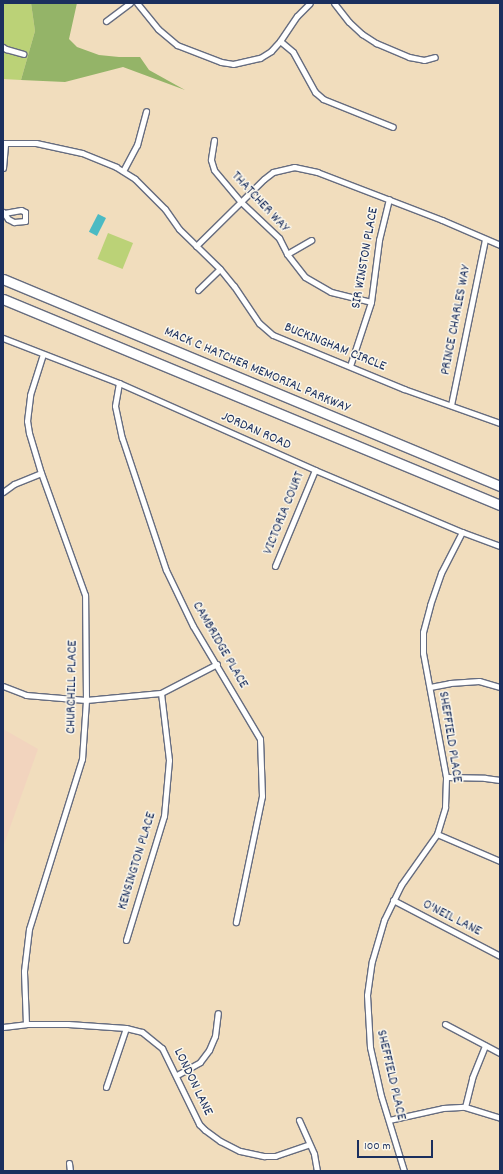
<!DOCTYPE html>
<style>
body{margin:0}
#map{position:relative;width:503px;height:1174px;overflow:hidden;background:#f1ddbd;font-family:Dekko,sans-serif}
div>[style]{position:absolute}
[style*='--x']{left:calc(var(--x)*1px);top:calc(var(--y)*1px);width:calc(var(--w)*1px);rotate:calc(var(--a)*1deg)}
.built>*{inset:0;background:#f2d4be}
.green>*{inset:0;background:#bbd277;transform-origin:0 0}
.forest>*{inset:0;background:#94b468}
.water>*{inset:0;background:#4bbac3;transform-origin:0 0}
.roads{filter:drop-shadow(1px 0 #666c7f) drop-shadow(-1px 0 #666c7f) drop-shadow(0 1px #666c7f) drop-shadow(0 -1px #666c7f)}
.street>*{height:5px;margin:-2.5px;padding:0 2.5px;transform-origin:2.5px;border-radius:2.5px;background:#fff}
.highway>*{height:9px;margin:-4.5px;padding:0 4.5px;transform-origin:4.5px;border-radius:4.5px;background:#fff}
span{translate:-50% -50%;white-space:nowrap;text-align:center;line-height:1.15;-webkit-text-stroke:3px #fbf7ec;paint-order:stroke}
.street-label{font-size:14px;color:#1b2f5e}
.frame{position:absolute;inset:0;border:4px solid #1b2f5e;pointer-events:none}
.scale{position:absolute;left:357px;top:1140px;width:76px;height:18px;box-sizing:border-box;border:2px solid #1b2f5e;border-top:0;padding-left:5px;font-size:12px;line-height:14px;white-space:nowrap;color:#1b2f5e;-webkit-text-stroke:3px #fbf7ec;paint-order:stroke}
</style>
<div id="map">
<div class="built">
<i style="clip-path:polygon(3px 729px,38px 749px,3px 847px)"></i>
</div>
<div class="green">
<i style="clip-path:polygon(3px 3px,31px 3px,35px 31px,21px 80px,3px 79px)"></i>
<i style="left:108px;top:233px;width:27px;height:28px;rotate:22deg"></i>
</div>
<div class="forest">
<i style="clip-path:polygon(31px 3px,77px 3px,69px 39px,77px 47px,99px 55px,119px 57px,140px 57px,149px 70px,185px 90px,123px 67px,65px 82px,21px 80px,35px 31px)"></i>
</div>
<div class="water">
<i style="left:98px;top:214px;width:9px;height:20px;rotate:27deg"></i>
</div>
<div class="roads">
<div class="street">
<i style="--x:137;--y:3;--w:33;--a:51"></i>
<i style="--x:158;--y:29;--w:25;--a:40"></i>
<i style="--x:177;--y:45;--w:47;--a:21.1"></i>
<i style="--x:221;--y:62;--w:12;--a:9"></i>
<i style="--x:233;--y:64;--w:28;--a:-13"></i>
<i style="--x:260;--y:58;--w:13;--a:-32"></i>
<i style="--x:271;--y:51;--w:13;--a:-48"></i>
<i style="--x:280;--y:41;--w:30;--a:-56"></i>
<i style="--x:297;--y:16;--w:18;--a:-45"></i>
<i style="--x:334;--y:3;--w:24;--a:52"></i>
<i style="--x:349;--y:22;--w:18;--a:43"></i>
<i style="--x:362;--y:34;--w:17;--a:33"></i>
<i style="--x:376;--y:43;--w:36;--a:23"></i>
<i style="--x:409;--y:57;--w:15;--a:11"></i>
<i style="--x:424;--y:60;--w:11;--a:-15"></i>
<i style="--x:106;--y:21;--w:30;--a:-37"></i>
<i style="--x:280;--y:41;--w:17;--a:40"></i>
<i style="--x:293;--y:52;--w:46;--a:61.2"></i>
<i style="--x:315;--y:92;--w:11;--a:41"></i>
<i style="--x:323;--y:99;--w:75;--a:21.8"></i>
<i style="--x:3;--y:47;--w:4;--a:34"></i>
<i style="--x:6;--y:49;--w:18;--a:16"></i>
<i style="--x:214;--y:140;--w:20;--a:99"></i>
<i style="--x:211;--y:160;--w:10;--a:73"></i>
<i style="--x:214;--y:170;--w:40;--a:50"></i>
<i style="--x:240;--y:201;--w:54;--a:43.5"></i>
<i style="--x:279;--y:238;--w:18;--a:63"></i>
<i style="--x:287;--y:254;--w:29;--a:52"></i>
<i style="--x:305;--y:277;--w:30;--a:30"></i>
<i style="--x:331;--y:292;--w:41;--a:14"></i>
<i style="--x:3;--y:143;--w:33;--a:0"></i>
<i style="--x:36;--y:143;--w:47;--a:12.3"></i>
<i style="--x:82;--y:153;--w:37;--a:22"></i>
<i style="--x:116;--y:167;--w:22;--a:32"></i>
<i style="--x:135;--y:179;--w:42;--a:45"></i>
<i style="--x:165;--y:209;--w:24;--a:55"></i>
<i style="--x:179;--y:229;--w:57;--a:44.3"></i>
<i style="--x:220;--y:269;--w:22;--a:51"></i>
<i style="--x:234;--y:286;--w:45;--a:56"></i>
<i style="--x:259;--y:323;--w:18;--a:41"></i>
<i style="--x:273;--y:335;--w:142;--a:22.4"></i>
<i style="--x:404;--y:389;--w:102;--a:19.5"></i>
<i style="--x:3;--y:168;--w:25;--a:-85"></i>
<i style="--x:123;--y:171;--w:30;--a:-62"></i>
<i style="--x:137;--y:145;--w:35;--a:-75"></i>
<i style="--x:3;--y:212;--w:1;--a:45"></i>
<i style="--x:4;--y:213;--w:7;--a:56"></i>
<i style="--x:8;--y:219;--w:7;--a:27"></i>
<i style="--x:14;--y:222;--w:11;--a:-5"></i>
<i style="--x:25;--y:221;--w:9;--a:-90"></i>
<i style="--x:25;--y:212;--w:4;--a:-153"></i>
<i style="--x:21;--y:210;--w:17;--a:170"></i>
<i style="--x:196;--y:246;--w:95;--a:-44.6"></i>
<i style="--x:264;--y:179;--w:11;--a:-38"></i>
<i style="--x:273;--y:172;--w:22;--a:-13"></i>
<i style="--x:294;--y:167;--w:24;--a:12"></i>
<i style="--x:317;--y:172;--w:134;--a:21"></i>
<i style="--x:442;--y:220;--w:63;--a:23.3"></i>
<i style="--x:287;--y:254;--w:28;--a:-30"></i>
<i style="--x:198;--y:290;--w:30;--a:-44"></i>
<i style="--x:3;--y:338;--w:124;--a:21.2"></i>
<i style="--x:119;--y:383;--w:214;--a:23.9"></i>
<i style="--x:315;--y:470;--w:160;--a:22.9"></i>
<i style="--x:462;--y:532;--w:40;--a:20.2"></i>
<i style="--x:350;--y:366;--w:67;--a:-71.8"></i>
<i style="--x:371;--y:302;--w:63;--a:-82.6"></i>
<i style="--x:379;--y:240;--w:42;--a:-76.3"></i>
<i style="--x:119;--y:383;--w:23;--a:100"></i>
<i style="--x:115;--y:406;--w:33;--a:78"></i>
<i style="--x:122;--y:438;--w:139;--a:71.6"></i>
<i style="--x:166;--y:570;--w:62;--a:64.3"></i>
<i style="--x:193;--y:626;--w:131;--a:59.3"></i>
<i style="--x:260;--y:739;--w:57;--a:88"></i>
<i style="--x:262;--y:796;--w:129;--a:101.7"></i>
<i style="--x:451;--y:405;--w:169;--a:-78.4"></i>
<i style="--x:3;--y:492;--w:14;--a:-36"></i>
<i style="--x:14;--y:484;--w:29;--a:-22"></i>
<i style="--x:275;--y:566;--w:104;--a:-67.4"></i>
<i style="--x:3;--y:686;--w:25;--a:21"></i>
<i style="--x:26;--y:695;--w:60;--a:4.8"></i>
<i style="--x:86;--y:700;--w:75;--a:-5.3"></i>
<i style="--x:161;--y:693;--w:63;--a:-27.4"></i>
<i style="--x:430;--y:687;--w:20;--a:-11"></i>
<i style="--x:450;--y:683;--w:29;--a:-4"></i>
<i style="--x:479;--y:681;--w:22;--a:16"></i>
<i style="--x:446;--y:777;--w:39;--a:1"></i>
<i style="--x:485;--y:778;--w:15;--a:8"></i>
<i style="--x:437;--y:834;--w:69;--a:23.2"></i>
<i style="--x:393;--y:900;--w:121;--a:27.6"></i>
<i style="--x:126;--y:940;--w:130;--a:-73"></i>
<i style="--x:164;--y:816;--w:56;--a:-84.9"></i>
<i style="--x:169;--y:760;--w:67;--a:-96.8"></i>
<i style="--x:26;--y:1024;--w:53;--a:-92.2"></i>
<i style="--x:24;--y:971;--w:42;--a:-83.2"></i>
<i style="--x:29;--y:929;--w:178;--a:-72.7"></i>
<i style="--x:82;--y:759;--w:59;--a:-86.1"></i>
<i style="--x:86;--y:700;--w:105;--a:-90.5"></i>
<i style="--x:85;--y:595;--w:130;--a:-109.8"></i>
<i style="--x:41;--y:473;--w:42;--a:-106.7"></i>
<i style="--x:29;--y:433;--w:12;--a:-99"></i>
<i style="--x:27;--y:421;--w:26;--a:-83"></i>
<i style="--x:30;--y:395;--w:43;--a:-72.4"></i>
<i style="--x:445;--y:1024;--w:62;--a:27.8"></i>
<i style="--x:3;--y:1027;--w:23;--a:-7"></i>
<i style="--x:26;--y:1024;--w:42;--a:0"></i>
<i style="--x:68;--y:1024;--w:58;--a:3.9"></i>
<i style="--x:126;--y:1028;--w:16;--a:14"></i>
<i style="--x:142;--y:1032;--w:26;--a:39"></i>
<i style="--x:162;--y:1048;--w:85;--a:64"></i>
<i style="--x:199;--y:1124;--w:8;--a:45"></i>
<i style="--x:205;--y:1130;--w:19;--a:36"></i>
<i style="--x:220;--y:1141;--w:22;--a:27"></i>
<i style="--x:240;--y:1151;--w:25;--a:12"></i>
<i style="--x:264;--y:1156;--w:11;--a:0"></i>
<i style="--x:275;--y:1156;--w:36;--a:-19"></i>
<i style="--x:177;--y:1075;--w:26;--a:-29"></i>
<i style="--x:200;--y:1062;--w:15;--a:-53"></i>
<i style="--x:209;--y:1050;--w:15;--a:-67"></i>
<i style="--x:215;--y:1036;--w:23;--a:-83"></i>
<i style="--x:106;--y:1087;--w:62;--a:-71.3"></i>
<i style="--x:465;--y:1107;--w:30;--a:-76"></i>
<i style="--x:472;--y:1078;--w:35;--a:-68"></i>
<i style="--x:299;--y:1120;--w:37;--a:66"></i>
<i style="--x:314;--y:1154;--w:17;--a:80"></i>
<i style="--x:389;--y:1120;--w:55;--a:-12.5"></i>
<i style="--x:443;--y:1108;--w:22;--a:-3"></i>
<i style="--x:465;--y:1107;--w:37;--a:17"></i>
<i style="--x:69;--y:1163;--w:8;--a:83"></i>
<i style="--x:404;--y:1171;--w:78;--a:-107"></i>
<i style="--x:381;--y:1096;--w:50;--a:-102.7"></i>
<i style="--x:370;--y:1047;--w:52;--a:-93.3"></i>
<i style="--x:367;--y:995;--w:34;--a:-82"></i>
<i style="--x:372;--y:961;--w:43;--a:-73.7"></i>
<i style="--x:384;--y:920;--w:39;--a:-64"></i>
<i style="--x:401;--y:885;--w:62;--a:-54.8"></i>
<i style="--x:437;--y:834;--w:28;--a:-73"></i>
<i style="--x:445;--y:807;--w:30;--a:-88"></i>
<i style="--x:446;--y:777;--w:126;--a:-100.5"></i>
<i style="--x:423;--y:653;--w:21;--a:-90"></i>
<i style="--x:423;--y:632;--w:28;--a:-75"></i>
<i style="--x:430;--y:605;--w:34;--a:-71"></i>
<i style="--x:441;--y:573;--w:46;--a:-62.9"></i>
</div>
<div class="highway">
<i style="--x:3;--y:279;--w:538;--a:22.61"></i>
<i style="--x:3;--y:299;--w:538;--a:22.51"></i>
</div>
</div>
<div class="street-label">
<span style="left:260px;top:202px;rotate:47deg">THATCHER WAY</span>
<span style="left:365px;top:258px;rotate:-80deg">SIR WINSTON PLACE</span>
<span style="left:456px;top:320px;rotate:-79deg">PRINCE CHARLES WAY</span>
<span style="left:335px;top:347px;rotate:22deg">BUCKINGHAM CIRCLE</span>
<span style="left:257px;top:370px;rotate:23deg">MACK C HATCHER MEMORIAL PARKWAY</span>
<span style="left:256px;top:431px;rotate:24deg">JORDAN ROAD</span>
<span style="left:284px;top:513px;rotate:-68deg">VICTORIA COURT</span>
<span style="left:220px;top:645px;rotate:60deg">CAMBRIDGE PLACE</span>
<span style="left:72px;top:687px;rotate:-89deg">CHURCHILL PLACE</span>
<span style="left:450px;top:737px;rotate:81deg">SHEFFIELD PLACE</span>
<span style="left:137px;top:861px;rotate:-73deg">KENSINGTON PLACE</span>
<span style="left:452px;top:918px;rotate:27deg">O'NEIL LANE</span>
<span style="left:391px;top:1075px;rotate:77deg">SHEFFIELD PLACE</span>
<span style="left:193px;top:1082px;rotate:64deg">LONDON LANE</span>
</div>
<div class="frame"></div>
<div class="scale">100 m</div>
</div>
